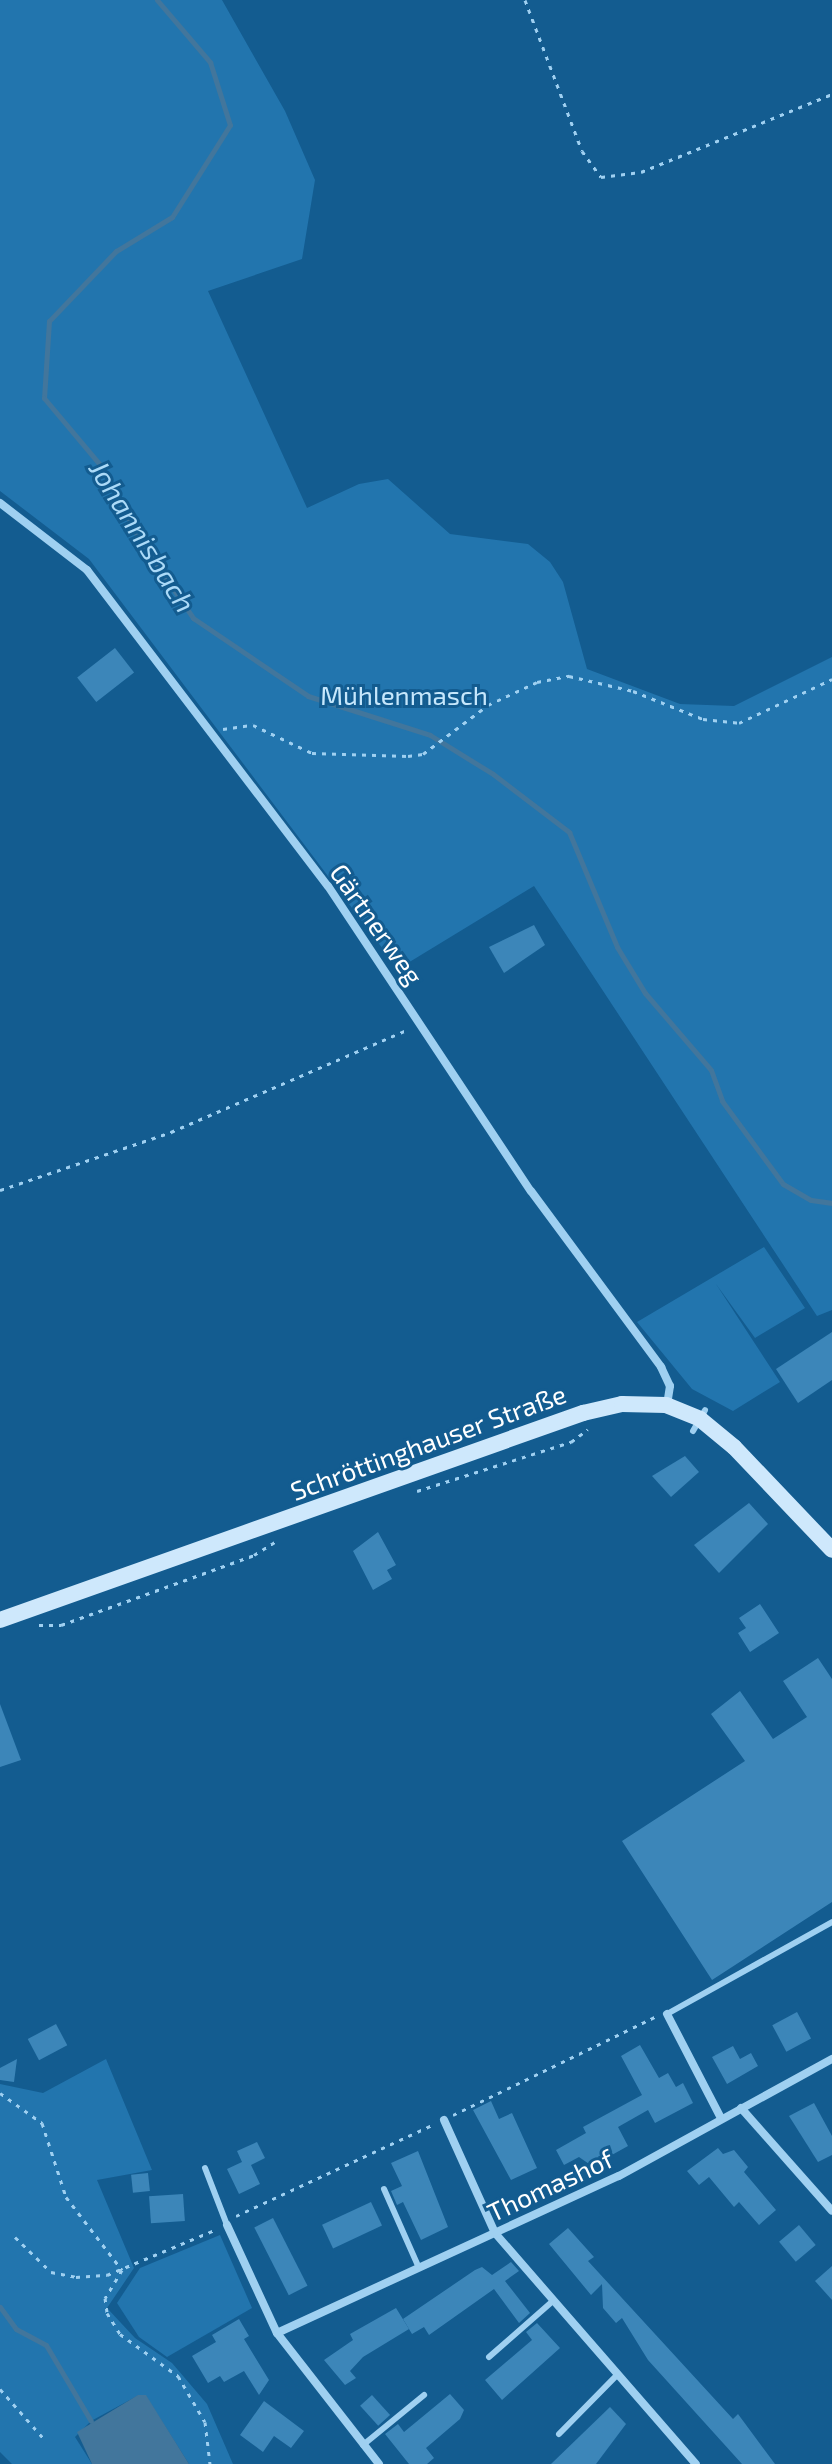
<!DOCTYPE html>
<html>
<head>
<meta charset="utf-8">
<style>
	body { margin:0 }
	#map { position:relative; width:832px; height:2464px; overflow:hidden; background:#135c90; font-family:"Exo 2",sans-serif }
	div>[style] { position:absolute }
	.green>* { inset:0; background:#2275ae }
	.water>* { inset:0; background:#42769c }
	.stream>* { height:5px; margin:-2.5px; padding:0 2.5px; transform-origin:2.5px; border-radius:2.5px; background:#42769c }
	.building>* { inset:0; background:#3c86b9; transform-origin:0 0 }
	.path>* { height:3px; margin-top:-1.5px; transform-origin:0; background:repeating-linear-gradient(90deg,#9fd0f1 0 4px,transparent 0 10px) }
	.service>* { height:6px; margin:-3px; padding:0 3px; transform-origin:3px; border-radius:3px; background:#9fd0f1 }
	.minor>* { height:8px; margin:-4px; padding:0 4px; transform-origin:4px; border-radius:4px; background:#9fd0f1 }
	.secondary>* { height:16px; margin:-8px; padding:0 8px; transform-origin:8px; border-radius:8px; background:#cee8fc }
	span { translate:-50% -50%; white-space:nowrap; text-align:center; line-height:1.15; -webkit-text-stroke:6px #135c90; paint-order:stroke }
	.park-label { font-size:26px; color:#c6e7fc }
	.street-label { font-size:26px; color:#fff }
	.water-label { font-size:28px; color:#abdaf8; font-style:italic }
</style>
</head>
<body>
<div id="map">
	<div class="green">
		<i style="clip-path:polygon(0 0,222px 0,285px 111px,315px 180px,302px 259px,208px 291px,307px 508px,359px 484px,388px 479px,450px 534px,528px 544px,550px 562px,563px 582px,587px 669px,680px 704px,734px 706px,832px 657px,832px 1310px,817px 1316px,534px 886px,398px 969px,89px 559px,0 491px)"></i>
		<i style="clip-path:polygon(764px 1247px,805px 1308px,755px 1338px,716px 1284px,780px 1382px,733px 1411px,692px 1389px,637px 1322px)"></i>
		<i style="clip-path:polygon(106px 2059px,152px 2170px,97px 2180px,134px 2268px,107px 2308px,135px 2338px,172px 2363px,207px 2404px,233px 2464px,189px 2464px,146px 2396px,139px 2395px,91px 2421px,75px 2437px,92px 2464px,12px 2464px,0 2452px,0 2084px,43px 2093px)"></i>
		<i style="clip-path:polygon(220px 2235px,252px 2308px,167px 2357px,139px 2337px,117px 2303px,140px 2268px)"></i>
	</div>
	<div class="water">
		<i style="clip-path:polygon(138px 2395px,146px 2395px,189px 2464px,92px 2464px,77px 2432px)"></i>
	</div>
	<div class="stream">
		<i style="left:157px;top:0;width:82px;rotate:49.5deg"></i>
		<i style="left:210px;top:62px;width:66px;rotate:72.4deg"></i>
		<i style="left:230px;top:125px;width:109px;rotate:122.2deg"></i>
		<i style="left:172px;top:217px;width:66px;rotate:148.7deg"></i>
		<i style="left:116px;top:251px;width:97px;rotate:133.7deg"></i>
		<i style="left:49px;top:321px;width:77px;rotate:93.7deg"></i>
		<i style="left:44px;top:398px;width:90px;rotate:50deg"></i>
		<i style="left:102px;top:467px;width:81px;rotate:62.8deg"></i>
		<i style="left:139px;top:539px;width:96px;rotate:55.6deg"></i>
		<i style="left:193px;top:618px;width:139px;rotate:34.1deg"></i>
		<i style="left:308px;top:696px;width:128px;rotate:17.7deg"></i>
		<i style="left:430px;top:735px;width:74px;rotate:31.8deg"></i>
		<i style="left:493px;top:774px;width:96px;rotate:37.3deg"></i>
		<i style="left:569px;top:832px;width:125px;rotate:67.3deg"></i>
		<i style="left:617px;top:947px;width:54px;rotate:58.7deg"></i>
		<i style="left:645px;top:993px;width:101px;rotate:49.4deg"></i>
		<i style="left:711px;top:1070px;width:33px;rotate:70deg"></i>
		<i style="left:722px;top:1101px;width:103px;rotate:53.7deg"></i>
		<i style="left:783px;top:1184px;width:32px;rotate:30deg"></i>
		<i style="left:811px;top:1200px;width:21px;rotate:8deg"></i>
		<i style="left:0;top:2307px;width:27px;rotate:54deg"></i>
		<i style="left:16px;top:2329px;width:34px;rotate:28deg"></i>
		<i style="left:46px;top:2345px;width:88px;rotate:59.4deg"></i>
	</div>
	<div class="building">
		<i style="left:115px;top:648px;width:31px;height:48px;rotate:52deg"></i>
		<i style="clip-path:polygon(534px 925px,545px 945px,504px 973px,489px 947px)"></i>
		<i style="clip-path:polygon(832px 1332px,832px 1380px,798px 1403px,776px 1369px)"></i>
		<i style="clip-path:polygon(685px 1456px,699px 1472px,671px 1497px,652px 1476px)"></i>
		<i style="clip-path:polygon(749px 1503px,768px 1524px,719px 1573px,694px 1545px)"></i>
		<i style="clip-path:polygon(378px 1532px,396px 1565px,387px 1570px,392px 1579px,373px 1590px,353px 1551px)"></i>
		<i style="clip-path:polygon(760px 1604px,779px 1633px,750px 1652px,738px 1633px,746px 1628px,739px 1618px)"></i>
		<i style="clip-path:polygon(818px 1658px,832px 1679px,832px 1902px,712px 1980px,622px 1841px,745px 1761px,711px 1714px,740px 1691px,773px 1739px,807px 1717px,783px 1681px)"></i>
		<i style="clip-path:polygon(0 1704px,21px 1760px,0 1767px)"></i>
		<i style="left:797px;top:2012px;width:30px;height:28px;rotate:62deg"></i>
		<i style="left:56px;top:2024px;width:24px;height:32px;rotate:62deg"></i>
		<i style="clip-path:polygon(640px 2045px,659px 2078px,668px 2073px,676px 2087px,683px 2083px,693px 2103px,655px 2123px,648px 2110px,618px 2127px,628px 2146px,592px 2166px,579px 2157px,564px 2165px,556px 2150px,586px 2133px,583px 2127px,642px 2095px,621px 2056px)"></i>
		<i style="clip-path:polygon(733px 2046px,740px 2059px,751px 2053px,758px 2066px,727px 2084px,712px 2057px)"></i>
		<i style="clip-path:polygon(17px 2059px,14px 2082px,0 2080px,0 2068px)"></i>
		<i style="clip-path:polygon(491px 2101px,499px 2119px,512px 2113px,537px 2168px,511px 2180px,473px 2110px)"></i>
		<i style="clip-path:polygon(814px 2103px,832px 2136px,832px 2155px,818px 2162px,789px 2116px)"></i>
		<i style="clip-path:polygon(257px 2142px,265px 2158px,251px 2165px,260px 2184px,239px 2194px,227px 2169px,242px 2162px,237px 2151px)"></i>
		<i style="clip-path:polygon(718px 2148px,723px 2154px,734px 2150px,748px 2167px,744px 2172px,776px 2210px,759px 2225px,739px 2202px,734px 2207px,709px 2177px,699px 2185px,687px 2171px)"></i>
		<i style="clip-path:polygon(418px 2151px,448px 2227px,421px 2240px,403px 2202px,397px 2205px,391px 2191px,402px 2186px,391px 2163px)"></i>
		<i style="left:148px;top:2173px;width:18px;height:17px;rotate:84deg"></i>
		<i style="left:183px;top:2194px;width:27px;height:34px;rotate:86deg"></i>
		<i style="left:371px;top:2202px;width:26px;height:54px;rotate:65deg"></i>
		<i style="left:273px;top:2218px;width:76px;height:21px;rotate:63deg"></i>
		<i style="left:799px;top:2225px;width:26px;height:26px;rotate:50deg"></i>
		<i style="clip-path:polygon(568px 2228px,594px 2257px,588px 2261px,733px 2419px,738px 2414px,775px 2464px,742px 2464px,648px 2360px,622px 2318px,616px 2323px,603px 2308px,602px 2284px,591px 2295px,549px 2244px)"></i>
		<i style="clip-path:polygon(511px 2262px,519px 2271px,505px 2281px,530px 2313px,519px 2323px,494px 2289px,429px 2335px,424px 2327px,412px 2334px,403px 2319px,475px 2270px,482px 2267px,492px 2275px)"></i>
		<i style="clip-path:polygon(832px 2266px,832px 2300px,815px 2281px)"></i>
		<i style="clip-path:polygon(396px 2308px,409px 2329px,363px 2357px,350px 2371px,356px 2378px,345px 2385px,324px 2360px,353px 2340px,350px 2334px)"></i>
		<i style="clip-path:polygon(239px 2319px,249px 2336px,244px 2339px,269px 2380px,259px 2395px,244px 2371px,224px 2382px,220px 2376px,208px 2383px,192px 2356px,216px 2342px,212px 2335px)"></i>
		<i style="clip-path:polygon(537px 2323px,560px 2348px,502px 2400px,485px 2380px,532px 2340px,526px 2332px)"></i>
		<i style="clip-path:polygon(450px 2394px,464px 2410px,460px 2419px,426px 2448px,434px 2458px,427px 2464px,409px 2464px,385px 2434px,398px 2424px,404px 2432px)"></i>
		<i style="left:372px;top:2395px;width:27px;height:16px;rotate:48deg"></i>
		<i style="clip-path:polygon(264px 2401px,304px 2431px,291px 2448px,274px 2436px,263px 2452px,240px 2435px)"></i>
		<i style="clip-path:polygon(610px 2407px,626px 2424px,596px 2464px,551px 2464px)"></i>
	</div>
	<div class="path">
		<i style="left:525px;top:0;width:161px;rotate:69.3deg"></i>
		<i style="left:582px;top:151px;width:32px;rotate:54deg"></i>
		<i style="left:601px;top:177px;width:40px;rotate:-7.1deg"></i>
		<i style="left:641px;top:172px;width:206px;rotate:-22.2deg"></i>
		<i style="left:223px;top:729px;width:30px;rotate:-8deg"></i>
		<i style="left:253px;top:725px;width:65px;rotate:25.4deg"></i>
		<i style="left:312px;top:753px;width:96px;rotate:1.8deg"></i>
		<i style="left:408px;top:756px;width:15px;rotate:-8deg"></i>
		<i style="left:423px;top:754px;width:81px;rotate:-37deg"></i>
		<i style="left:488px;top:705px;width:54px;rotate:-25.1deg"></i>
		<i style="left:537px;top:682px;width:33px;rotate:-11deg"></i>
		<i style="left:569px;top:676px;width:66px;rotate:13.2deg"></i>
		<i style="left:633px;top:691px;width:75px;rotate:21.8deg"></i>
		<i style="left:703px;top:719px;width:36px;rotate:6deg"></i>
		<i style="left:739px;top:723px;width:103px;rotate:-25.3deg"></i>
		<i style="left:0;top:1190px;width:181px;rotate:-18.7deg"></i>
		<i style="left:171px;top:1132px;width:259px;rotate:-23.4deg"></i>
		<i style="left:417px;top:1491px;width:162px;rotate:-17.7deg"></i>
		<i style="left:571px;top:1442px;width:21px;rotate:-37deg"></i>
		<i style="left:39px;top:1625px;width:22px"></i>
		<i style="left:61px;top:1625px;width:205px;rotate:-19.9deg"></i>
		<i style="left:254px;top:1555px;width:28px;rotate:-32deg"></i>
		<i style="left:0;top:2093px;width:52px;rotate:35.5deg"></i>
		<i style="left:42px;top:2123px;width:78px;rotate:72deg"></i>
		<i style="left:66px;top:2197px;width:92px;rotate:52.5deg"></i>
		<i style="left:122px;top:2270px;width:33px;rotate:121deg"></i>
		<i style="left:105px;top:2298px;width:15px;rotate:82deg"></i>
		<i style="left:107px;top:2313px;width:25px;rotate:58deg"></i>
		<i style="left:120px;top:2334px;width:72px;rotate:35.9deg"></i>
		<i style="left:178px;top:2376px;width:53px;rotate:59.6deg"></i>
		<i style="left:205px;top:2422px;width:42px;rotate:83.2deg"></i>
		<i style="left:453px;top:2115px;width:225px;rotate:-25.9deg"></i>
		<i style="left:236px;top:2216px;width:216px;rotate:-24.9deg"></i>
		<i style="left:15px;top:2237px;width:50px;rotate:44.2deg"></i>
		<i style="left:51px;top:2272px;width:25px;rotate:11deg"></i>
		<i style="left:76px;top:2277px;width:31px;rotate:-4deg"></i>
		<i style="left:107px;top:2275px;width:119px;rotate:-22.7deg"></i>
		<i style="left:0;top:2389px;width:68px;rotate:48.6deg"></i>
	</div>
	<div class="service">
		<i style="left:693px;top:1431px;width:24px;rotate:-60deg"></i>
		<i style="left:667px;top:2014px;width:189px;rotate:-29.1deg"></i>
		<i style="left:205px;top:2168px;width:61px;rotate:68.9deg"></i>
		<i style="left:384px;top:2189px;width:86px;rotate:66.1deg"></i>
		<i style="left:489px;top:2357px;width:86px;rotate:-41.2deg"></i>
		<i style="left:559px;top:2434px;width:84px;rotate:-45.5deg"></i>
		<i style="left:363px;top:2445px;width:79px;rotate:-39.3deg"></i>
	</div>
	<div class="minor">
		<i style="left:0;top:503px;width:110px;rotate:37.6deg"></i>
		<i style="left:87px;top:570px;width:397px;rotate:52.7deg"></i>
		<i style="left:328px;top:886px;width:366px;rotate:56.4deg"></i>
		<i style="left:531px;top:1191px;width:219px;rotate:53.5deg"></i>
		<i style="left:661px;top:1367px;width:21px;rotate:65deg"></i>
		<i style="left:670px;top:1386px;width:18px;rotate:99deg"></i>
		<i style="left:667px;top:2014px;width:117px;rotate:62.6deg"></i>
		<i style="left:741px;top:2108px;width:137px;rotate:48.5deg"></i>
		<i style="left:444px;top:2120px;width:124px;rotate:65.7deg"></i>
		<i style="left:495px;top:2233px;width:306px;rotate:49deg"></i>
		<i style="left:227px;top:2225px;width:119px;rotate:65.2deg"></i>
		<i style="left:277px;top:2333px;width:166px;rotate:52.1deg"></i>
		<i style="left:277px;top:2333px;width:376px;rotate:-24.7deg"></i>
		<i style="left:619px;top:2176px;width:243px;rotate:-28.8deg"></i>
	</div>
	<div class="secondary">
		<i style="left:0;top:1620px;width:619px;rotate:-19.55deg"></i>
		<i style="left:583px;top:1413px;width:40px;rotate:-13deg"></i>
		<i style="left:622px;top:1404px;width:44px;rotate:1.3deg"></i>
		<i style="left:666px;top:1405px;width:37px;rotate:22deg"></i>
		<i style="left:700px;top:1419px;width:44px;rotate:39.5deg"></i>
		<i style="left:734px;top:1447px;width:142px;rotate:46.4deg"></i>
	</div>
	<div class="park-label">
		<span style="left:404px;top:695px">Mühlenmasch</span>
	</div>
	<div class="street-label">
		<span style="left:377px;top:924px;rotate:55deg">Gärtnerweg</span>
		<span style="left:428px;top:1442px;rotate:-20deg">Schröttinghauser Straße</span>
		<span style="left:550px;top:2185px;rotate:-25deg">Thomashof</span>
	</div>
	<div class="water-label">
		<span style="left:143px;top:536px;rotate:58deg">Johannisbach</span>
	</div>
</div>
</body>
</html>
